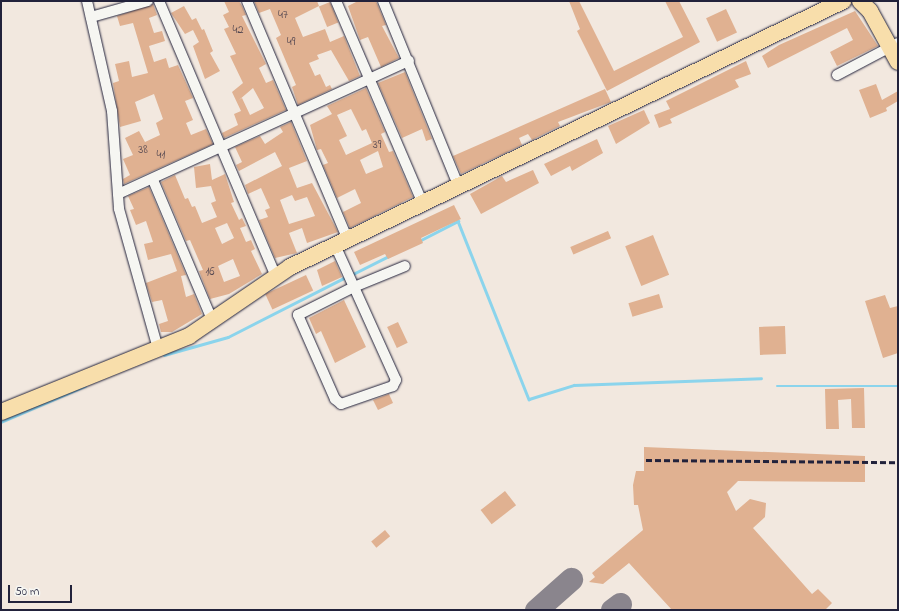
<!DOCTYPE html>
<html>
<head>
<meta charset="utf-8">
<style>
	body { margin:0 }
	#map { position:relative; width:899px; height:611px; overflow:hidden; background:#f2e8df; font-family:"Indie Flower",sans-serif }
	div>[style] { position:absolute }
	.stream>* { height:2.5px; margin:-1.25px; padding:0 1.25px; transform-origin:1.25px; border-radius:1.25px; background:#8bd4ec }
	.taxiway>* { height:23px; margin:-11.5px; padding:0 11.5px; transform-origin:11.5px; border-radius:11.5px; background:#8a858d }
	.building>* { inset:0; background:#e0b191; transform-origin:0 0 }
	.roads { filter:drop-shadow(0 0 1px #22223b) drop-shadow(0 0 1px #22223b) }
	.minor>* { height:10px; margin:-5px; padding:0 5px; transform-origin:5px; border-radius:5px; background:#f6f6f2 }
	.trunk>* { height:16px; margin:-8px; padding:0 8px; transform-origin:8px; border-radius:8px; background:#f8deab }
	.rail>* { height:2.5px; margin-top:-1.25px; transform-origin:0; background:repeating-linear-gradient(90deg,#22223b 0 6px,transparent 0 9px) }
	span { translate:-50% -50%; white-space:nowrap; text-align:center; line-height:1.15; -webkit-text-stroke:4px #f6f6f2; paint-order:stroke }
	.number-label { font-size:12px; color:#524650 }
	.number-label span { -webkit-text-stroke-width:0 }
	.frame { position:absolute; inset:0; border:2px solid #22223b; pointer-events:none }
	.scale { position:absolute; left:8px; top:585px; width:64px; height:18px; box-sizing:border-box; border:2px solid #22223b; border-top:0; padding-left:5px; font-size:12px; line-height:14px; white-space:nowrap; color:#22223b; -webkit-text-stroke:3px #f6f6f2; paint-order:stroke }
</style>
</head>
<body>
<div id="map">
	<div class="stream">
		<i style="left:419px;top:241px;width:44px;rotate:-27.1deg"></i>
		<i style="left:458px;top:221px;width:192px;rotate:68.3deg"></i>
		<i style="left:529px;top:399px;width:47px;rotate:-17.3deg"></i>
		<i style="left:574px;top:385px;width:187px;rotate:-2.1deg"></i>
		<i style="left:351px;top:275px;width:42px;rotate:-26.6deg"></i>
		<i style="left:164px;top:355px;width:66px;rotate:-15.7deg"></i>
		<i style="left:228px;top:337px;width:132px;rotate:-27deg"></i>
		<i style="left:777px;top:386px;width:121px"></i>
		<i style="left:1px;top:422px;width:91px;rotate:-23.2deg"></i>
	</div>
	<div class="taxiway">
		<i style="left:536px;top:610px;width:47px;rotate:-41.5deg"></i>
		<i style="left:612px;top:610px;width:10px;rotate:-37deg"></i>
	</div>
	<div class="building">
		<i style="clip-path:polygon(evenodd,224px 1px,239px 1px,242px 6px,246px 15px,242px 16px,266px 64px,259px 68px,266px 83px,273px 80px,286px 110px,224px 138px,222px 133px,238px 125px,234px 114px,241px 111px,232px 92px,243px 83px,230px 56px,236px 54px,224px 29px,229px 27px,223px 15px,229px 12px,224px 1px,253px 88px,264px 108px,250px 115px,242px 98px,239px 100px,253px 88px)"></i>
		<i style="clip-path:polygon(254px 1px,317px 1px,319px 6px,295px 18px,303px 37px,325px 29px,330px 42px,344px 36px,360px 76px,349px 81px,331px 50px,317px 55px,319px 59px,309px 63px,315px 76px,320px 74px,326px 87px,330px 85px,332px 89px,298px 105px,292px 87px,296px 85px,276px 38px,281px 35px,270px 9px,259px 13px)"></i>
		<i style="clip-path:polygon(358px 1px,376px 1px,386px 25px,382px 26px,399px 58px,381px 67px,368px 37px,360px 40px,348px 6px)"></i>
		<i style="clip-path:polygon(569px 1px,579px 1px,614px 71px,683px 37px,665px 1px,679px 1px,700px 42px,607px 91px,577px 31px,580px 29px)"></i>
		<i style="left:330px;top:2px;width:22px;height:12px;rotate:68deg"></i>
		<i style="clip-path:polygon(153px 4px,157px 15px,149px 18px,154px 33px,162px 31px,165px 41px,149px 46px,154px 62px,166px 58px,169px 68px,178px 65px,193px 98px,185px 101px,193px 120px,186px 123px,191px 135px,206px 129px,213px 144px,124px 184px,123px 179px,130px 175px,123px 159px,133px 155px,125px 138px,139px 131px,145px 142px,160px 135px,156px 123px,163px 119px,154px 94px,135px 102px,141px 121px,120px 127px,113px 83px,119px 81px,115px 64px,129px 61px,132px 77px,148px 73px,133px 23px,120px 26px,117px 16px)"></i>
		<i style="clip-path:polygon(184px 6px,192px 20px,196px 18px,202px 30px,204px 29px,213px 51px,210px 53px,220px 71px,205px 79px,193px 46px,199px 42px,193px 30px,185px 34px,171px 13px)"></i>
		<i style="left:726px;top:9px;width:26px;height:22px;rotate:65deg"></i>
		<i style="clip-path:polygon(855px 11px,878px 46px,837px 66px,830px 52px,853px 40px,847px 28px,768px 68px,762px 56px,779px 45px)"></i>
		<i style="clip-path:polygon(746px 61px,751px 74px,735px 80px,739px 87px,670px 119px,672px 123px,659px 128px,654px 115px,670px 109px,666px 101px)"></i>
		<i style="clip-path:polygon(405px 72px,432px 139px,426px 141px,422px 129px,402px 138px,378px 83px)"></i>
		<i style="clip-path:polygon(876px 84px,882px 100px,898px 91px,898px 101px,886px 108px,887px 111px,870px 118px,859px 90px)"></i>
		<i style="clip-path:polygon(evenodd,366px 88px,385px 132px,381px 134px,389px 152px,393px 151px,413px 197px,350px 228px,343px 212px,361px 203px,355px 189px,337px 198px,323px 165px,328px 163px,321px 149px,317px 150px,310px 125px,332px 114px,327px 106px,366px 88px,351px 109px,362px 131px,366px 129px,372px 143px,346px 155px,339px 140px,347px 136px,337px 115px,351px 109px,366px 88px,378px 151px,383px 167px,366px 174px,360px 160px,378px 151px)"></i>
		<i style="clip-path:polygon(605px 89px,611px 102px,558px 122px,560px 126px,532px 140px,528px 134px,519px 138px,522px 145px,461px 174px,453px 156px)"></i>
		<i style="clip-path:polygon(644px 110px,650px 123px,616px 144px,608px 126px)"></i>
		<i style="clip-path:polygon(evenodd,291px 122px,307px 161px,289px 168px,297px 188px,312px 183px,338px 232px,307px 243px,302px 228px,289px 233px,297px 253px,275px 258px,259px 220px,268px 217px,265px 210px,270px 208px,261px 188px,248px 194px,245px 185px,282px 166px,275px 152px,239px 171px,236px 165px,242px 162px,235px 147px,260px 136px,265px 144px,283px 132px,280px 127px,291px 122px,292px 195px,295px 201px,307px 197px,315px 216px,289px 224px,280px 200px,292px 195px)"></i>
		<i style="clip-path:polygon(597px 139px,603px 153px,572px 171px,570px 166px,551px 176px,544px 164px)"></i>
		<i style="clip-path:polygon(evenodd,210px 164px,212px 180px,225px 174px,234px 202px,231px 203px,239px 220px,242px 218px,246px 226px,240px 228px,246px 242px,251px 240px,255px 249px,251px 251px,262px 274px,229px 294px,210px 299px,199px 271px,203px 270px,190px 240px,186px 241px,161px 182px,175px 175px,185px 199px,188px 198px,192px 207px,195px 206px,202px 223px,217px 217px,211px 203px,216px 201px,211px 186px,196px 188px,194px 167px,210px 164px,227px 223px,234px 238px,222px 244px,215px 228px,227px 223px,210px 164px,233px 259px,240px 276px,224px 282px,218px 266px,233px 259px)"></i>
		<i style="clip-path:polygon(533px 170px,539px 183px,481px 214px,470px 194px,502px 176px,506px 182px)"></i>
		<i style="clip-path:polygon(149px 187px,186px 275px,181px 276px,186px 297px,194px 294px,202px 314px,172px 332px,161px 332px,159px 324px,168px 321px,162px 300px,152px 302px,146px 283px,177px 271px,171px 254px,148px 260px,144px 244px,153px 242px,146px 221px,136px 225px,130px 210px,134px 209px,128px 196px)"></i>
		<i style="clip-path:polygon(454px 205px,461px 219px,421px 238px,423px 243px,388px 259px,385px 254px,360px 265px,354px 252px)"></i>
		<i style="left:608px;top:231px;width:8px;height:41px;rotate:67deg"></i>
		<i style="left:653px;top:235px;width:43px;height:30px;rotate:68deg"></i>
		<i style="clip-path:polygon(335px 261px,342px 277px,322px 286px,317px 270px)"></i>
		<i style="left:306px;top:275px;width:17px;height:45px;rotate:65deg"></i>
		<i style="left:659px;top:294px;width:14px;height:32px;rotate:73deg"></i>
		<i style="clip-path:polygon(885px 295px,890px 308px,898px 306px,898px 353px,883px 358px,865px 301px)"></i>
		<i style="clip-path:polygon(344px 300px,366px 347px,335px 363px,321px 331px,316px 334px,309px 318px)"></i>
		<i style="left:398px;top:322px;width:23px;height:12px;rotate:65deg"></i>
		<i style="left:785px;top:326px;width:28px;height:26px;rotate:88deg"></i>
		<i style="clip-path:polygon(864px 388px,865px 428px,852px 428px,851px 399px,838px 400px,839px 429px,826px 429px,825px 389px)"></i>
		<i style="clip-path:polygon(389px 394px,393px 403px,378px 410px,373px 400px)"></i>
		<i style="clip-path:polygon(644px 447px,865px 456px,865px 482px,738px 481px,727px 492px,736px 511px,750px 499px,766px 503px,765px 517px,753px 528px,812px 594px,818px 589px,832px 603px,825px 610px,672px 610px,629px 563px,603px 584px,589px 582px,595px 577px,592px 573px,643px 530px,638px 505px,634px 505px,633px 485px,636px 471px,644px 471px)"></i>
		<i style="left:505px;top:491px;width:18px;height:31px;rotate:52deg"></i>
		<i style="left:385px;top:530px;width:8px;height:18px;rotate:50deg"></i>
	</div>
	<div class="roads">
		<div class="minor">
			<i style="left:87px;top:1px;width:113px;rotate:77.2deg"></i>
			<i style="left:112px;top:111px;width:98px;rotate:85.9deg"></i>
			<i style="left:119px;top:209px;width:145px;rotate:74.4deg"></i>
			<i style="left:159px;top:1px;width:299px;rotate:67deg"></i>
			<i style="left:247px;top:1px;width:259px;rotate:67.1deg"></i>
			<i style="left:336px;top:1px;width:221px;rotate:66.8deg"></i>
			<i style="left:383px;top:1px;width:201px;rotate:67.8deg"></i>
			<i style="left:91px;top:17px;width:59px;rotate:-15.7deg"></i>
			<i style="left:837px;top:75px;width:69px;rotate:-27.7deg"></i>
			<i style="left:153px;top:180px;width:154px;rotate:67.1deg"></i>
			<i style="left:118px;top:194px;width:320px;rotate:-24.6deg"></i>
			<i style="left:335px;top:245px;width:46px;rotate:65.7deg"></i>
			<i style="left:354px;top:287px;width:102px;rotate:65.7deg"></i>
			<i style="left:396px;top:380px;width:7px;rotate:117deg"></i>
			<i style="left:393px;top:386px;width:55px;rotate:160.9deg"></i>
			<i style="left:341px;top:404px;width:8px;rotate:-140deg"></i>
			<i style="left:335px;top:399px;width:92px;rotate:-113.8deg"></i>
			<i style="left:298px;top:315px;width:63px;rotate:-26.6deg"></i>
			<i style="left:354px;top:287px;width:55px;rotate:-22.4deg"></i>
		</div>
		<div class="trunk">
			<i style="left:860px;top:1px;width:14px;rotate:45deg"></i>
			<i style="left:870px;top:11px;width:58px;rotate:61.2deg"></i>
			<i style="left:1px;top:412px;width:203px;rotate:-22deg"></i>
			<i style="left:189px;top:336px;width:122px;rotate:-34.3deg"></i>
			<i style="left:290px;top:267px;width:614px;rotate:-25.69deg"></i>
		</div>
	</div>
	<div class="rail">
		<i style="left:646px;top:460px;width:252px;rotate:0.5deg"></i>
	</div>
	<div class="number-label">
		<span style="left:283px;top:16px">47</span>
		<span style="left:238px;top:31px">42</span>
		<span style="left:291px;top:43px">49</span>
		<span style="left:377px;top:146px">39</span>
		<span style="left:143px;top:151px">38</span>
		<span style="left:161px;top:156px">41</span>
		<span style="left:210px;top:273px">16</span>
	</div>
	<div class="frame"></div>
	<div class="scale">50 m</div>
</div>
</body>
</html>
